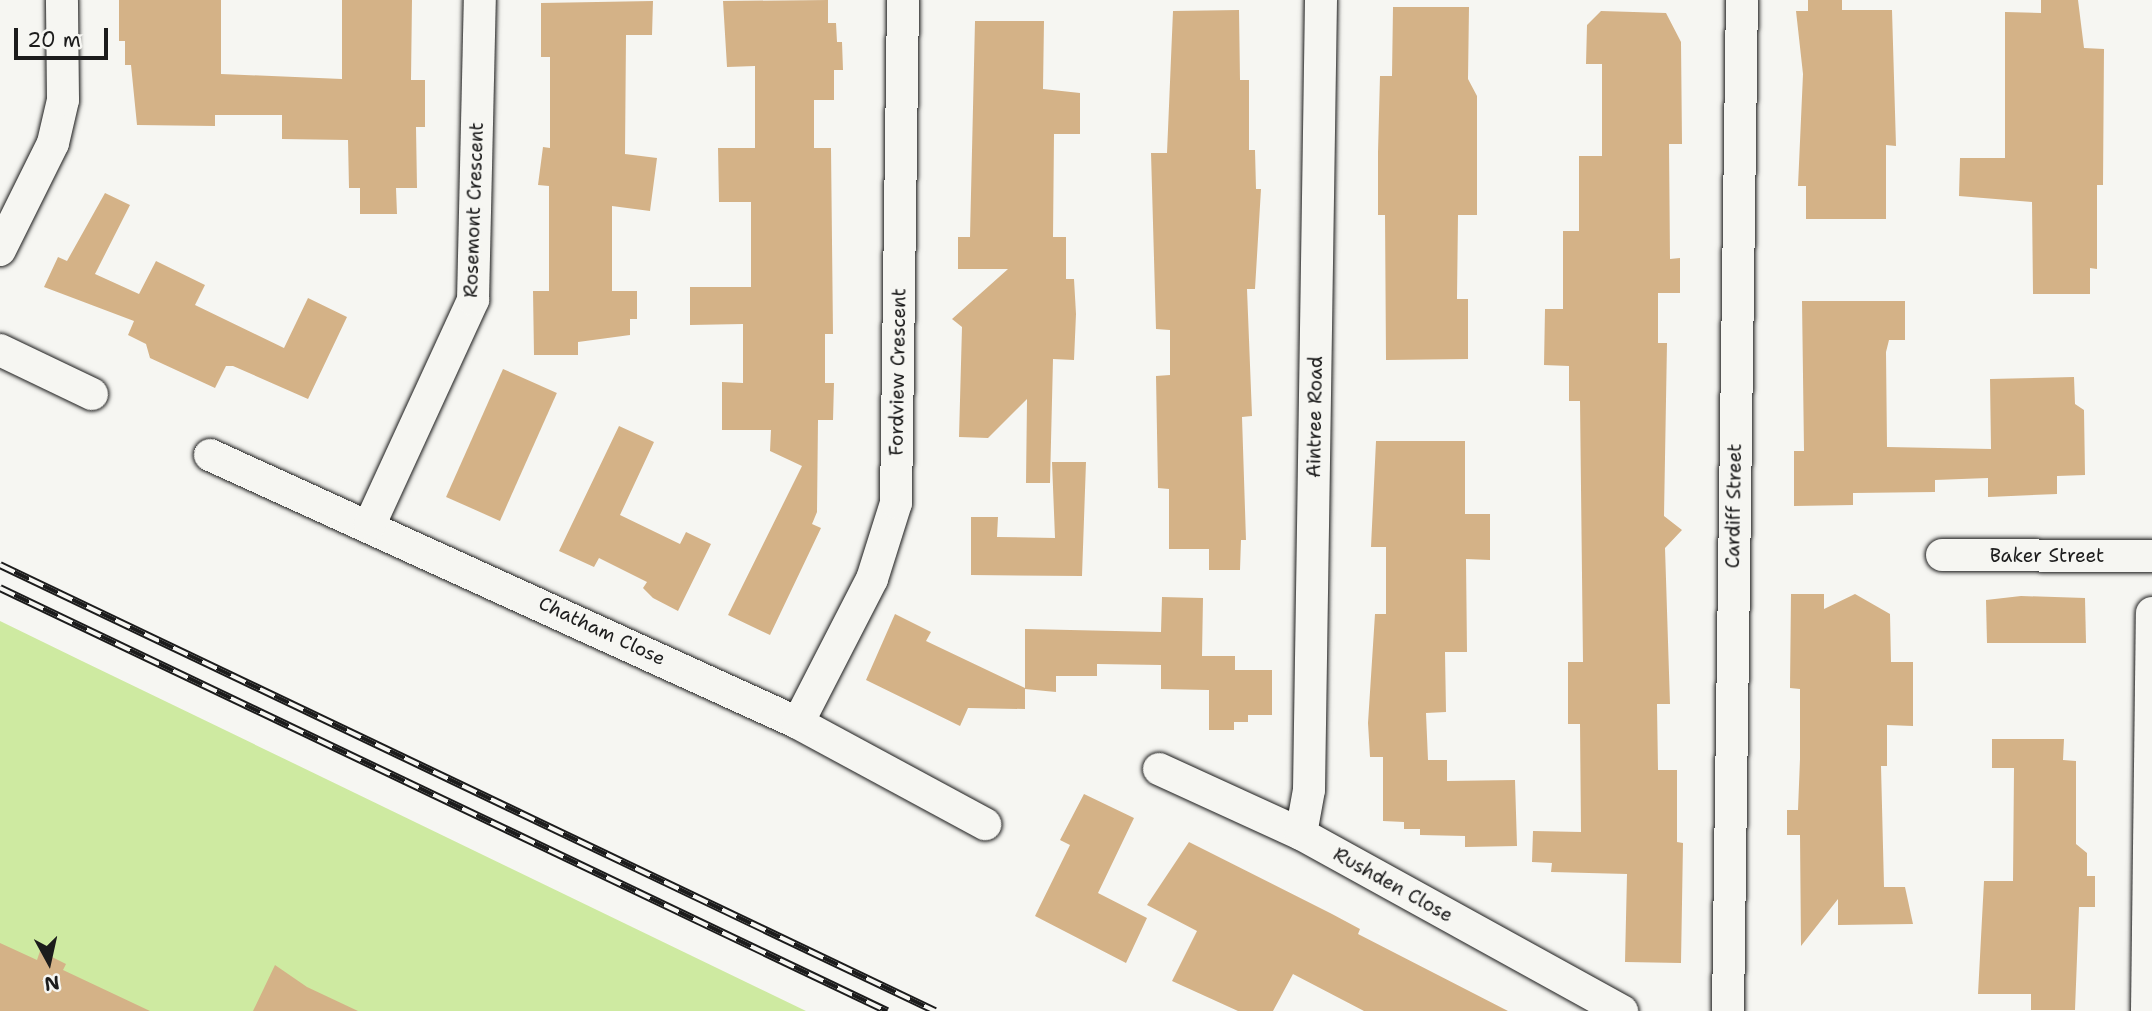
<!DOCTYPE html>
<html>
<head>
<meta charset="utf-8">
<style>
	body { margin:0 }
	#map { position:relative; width:2152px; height:1011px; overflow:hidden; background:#f6f6f2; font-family:"Shantell Sans",sans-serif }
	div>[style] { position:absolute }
	.green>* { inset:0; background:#ceeaa1 }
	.building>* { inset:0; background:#d4b287; transform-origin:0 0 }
	.roads { filter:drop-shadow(0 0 2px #1c1c1c) drop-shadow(0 0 2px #1c1c1c) }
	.street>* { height:32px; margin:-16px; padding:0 16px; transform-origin:16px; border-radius:16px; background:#f6f6f2 }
	.rail>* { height:8px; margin-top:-4px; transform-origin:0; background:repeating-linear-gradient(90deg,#f6f6f2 0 16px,#1c1c1c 0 32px); box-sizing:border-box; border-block:2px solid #1c1c1c }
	span { translate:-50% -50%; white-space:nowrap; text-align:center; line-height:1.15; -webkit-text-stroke:5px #f6f6f2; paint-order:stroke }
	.street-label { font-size:19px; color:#1c1c1c }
	.north { position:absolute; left:14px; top:927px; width:70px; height:70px; -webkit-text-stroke:5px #f6f6f2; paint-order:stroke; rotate:172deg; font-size:19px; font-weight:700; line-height:28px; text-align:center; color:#1c1c1c }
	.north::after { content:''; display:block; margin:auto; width:24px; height:32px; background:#1c1c1c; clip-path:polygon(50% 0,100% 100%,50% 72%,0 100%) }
	.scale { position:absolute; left:14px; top:28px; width:94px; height:32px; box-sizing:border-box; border:4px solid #1c1c1c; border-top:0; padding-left:9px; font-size:21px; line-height:24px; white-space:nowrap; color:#1c1c1c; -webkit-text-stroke:5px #f6f6f2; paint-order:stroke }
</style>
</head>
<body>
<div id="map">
	<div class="green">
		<i style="clip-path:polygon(0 621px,82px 661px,806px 1011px,0 1011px)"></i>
	</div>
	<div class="building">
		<i style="clip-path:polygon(119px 0,221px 0,221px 74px,342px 79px,342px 0,412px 0,411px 80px,425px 80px,425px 127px,416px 127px,417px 188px,396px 188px,397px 214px,360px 214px,360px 188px,349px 188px,348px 140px,282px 139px,282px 115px,215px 115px,215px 126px,137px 125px,131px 65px,125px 65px,125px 41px,119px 41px)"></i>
		<i style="clip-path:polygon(828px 0,828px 23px,836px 23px,837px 42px,842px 42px,843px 70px,834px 70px,834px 100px,814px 100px,814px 148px,831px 148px,833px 334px,825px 334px,825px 383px,834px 383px,833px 420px,818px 420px,817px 512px,812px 524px,821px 528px,770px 635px,728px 615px,802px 466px,770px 451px,771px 430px,722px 430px,722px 382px,743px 383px,743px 324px,690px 325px,690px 287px,751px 287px,751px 202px,719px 202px,718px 148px,755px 148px,755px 66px,727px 67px,723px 1px)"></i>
		<i style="clip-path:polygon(1808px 0,1842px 0,1842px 10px,1892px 10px,1896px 146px,1886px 145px,1886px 219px,1806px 219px,1806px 186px,1798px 186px,1803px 74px,1796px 11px,1808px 11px)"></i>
		<i style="clip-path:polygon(2041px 0,2078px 0,2084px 48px,2104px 49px,2103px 185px,2097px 185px,2097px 269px,2090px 268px,2090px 294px,2033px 294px,2032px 202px,1959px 196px,1960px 158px,2005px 158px,2005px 12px,2041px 13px)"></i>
		<i style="clip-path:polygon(653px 1px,652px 35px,626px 35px,625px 154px,657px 158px,650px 211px,612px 206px,612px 291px,637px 291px,637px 319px,630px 319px,630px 335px,578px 342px,578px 355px,534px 355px,533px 291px,549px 291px,549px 186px,538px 185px,543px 147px,550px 148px,550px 57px,541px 57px,541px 3px)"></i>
		<i style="clip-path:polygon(1393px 7px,1469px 7px,1468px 79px,1477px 96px,1477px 215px,1458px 215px,1457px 299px,1468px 299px,1468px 359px,1386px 360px,1385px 215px,1378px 215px,1378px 152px,1380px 76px,1392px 76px)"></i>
		<i style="clip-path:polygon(1239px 10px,1240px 80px,1249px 80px,1249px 150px,1255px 150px,1256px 189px,1261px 189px,1255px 289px,1247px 289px,1252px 416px,1242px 417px,1246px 540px,1241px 540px,1240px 570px,1209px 570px,1209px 549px,1169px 549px,1169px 489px,1158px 488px,1156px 376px,1170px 375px,1170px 330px,1156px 329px,1151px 153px,1167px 153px,1173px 11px)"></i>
		<i style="clip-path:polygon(1601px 11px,1666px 13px,1681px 42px,1682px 144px,1669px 144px,1670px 259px,1680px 258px,1680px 293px,1658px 293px,1658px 343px,1667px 343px,1664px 516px,1682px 530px,1665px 548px,1670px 704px,1657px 704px,1658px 770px,1677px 770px,1677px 842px,1683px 843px,1681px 963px,1625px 962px,1627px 874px,1551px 872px,1552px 863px,1532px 862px,1533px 831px,1581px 832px,1580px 724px,1568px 724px,1568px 662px,1583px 662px,1580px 401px,1569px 401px,1569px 366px,1544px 365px,1545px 309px,1563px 309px,1563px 231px,1579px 231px,1579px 156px,1602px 156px,1602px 64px,1586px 64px,1587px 25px)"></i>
		<i style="clip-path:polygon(975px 21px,1044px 21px,1043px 89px,1080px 93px,1080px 134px,1054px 134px,1053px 237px,1066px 237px,1066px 279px,1074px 279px,1076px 314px,1074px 360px,1053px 359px,1050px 483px,1026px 483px,1027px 399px,988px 438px,959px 437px,962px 327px,952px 319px,1008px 269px,958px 269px,958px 237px,970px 237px)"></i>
		<i style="clip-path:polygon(105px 193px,130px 205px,95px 274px,139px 294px,156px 261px,205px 285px,195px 305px,284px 348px,308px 298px,347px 317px,308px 399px,233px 366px,226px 366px,215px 388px,150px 358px,146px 344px,128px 335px,134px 321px,44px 287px,58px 257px,67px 261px)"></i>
		<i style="clip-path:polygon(1802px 301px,1905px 301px,1905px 340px,1889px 340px,1886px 352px,1887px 447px,1991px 449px,1990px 379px,2074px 377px,2075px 404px,2084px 410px,2085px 475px,2057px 476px,2057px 494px,1988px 497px,1988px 478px,1935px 480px,1935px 492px,1853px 493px,1853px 505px,1794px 506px,1794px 451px,1804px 451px)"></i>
		<i style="left:503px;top:369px;width:59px;height:140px;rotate:24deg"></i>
		<i style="clip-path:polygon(619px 426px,654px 442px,620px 515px,680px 544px,686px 532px,711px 544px,678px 611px,653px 598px,643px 588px,647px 582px,599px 558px,594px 567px,559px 551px)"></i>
		<i style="clip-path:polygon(1376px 441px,1465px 441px,1465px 514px,1490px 514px,1490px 560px,1466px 559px,1467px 652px,1445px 652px,1446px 712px,1426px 713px,1428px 760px,1447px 760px,1447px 781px,1515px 780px,1517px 846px,1465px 847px,1465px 836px,1420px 835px,1420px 829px,1404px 829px,1404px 822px,1383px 821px,1383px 757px,1370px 757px,1368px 723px,1375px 614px,1386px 614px,1386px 547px,1371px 547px)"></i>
		<i style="clip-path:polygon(1052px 462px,1086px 462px,1082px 576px,971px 575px,971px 517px,998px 517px,997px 537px,1055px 538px)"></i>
		<i style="clip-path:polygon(1791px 594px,1824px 594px,1824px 609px,1855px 594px,1890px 614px,1891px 662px,1913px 662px,1913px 726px,1887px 725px,1887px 766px,1881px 766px,1884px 887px,1905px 887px,1913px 924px,1838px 925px,1838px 899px,1801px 946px,1800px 835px,1787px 835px,1787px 810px,1798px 810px,1800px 759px,1800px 689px,1790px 688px)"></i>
		<i style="clip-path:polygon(2021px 596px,2085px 598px,2086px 643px,1987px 643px,1986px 600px)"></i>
		<i style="clip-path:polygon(1162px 597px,1203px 598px,1202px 656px,1235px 656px,1235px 670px,1272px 670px,1272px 715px,1248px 715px,1248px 722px,1234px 722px,1234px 730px,1209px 730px,1209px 690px,1161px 689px,1161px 665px,1097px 664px,1097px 676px,1056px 676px,1056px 692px,1025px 689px,1025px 709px,968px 708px,960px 726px,866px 680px,895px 614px,931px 632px,926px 641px,1025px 688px,1025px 629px,1161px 632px)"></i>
		<i style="clip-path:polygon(1992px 739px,2064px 739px,2063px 760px,2076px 761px,2076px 844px,2087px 853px,2087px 876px,2095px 876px,2095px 907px,2079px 907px,2075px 1010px,2031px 1010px,2031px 994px,1978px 994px,1984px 881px,2013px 881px,2014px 768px,1992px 768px)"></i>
		<i style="clip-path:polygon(1084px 794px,1134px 818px,1098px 893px,1147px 918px,1126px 963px,1035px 916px,1070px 845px,1060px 840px)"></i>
		<i style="clip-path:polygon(1189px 842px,1332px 914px,1360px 929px,1358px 934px,1508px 1011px,1364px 1011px,1293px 974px,1273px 1011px,1238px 1011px,1172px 981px,1197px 931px,1147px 905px)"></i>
		<i style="clip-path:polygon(0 943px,37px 960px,40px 951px,66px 964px,63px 970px,150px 1011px,0 1011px)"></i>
		<i style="clip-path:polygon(275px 965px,307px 987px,358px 1011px,253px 1011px)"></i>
	</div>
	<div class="roads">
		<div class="street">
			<i style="left:0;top:250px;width:119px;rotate:-63.6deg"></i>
			<i style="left:53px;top:143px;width:44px;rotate:-76.9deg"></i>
			<i style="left:63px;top:100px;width:100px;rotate:-90.6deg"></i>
			<i style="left:0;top:350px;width:102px;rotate:25.6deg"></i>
			<i style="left:210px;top:455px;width:646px;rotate:24.5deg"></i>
			<i style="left:798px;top:723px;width:213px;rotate:28.4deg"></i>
			<i style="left:370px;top:524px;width:247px;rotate:-65.3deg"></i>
			<i style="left:473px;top:300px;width:300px;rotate:-88.7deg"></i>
			<i style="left:1942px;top:555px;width:210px;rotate:0.3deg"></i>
			<i style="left:798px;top:723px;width:162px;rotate:-62.8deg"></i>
			<i style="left:872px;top:579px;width:80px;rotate:-72.5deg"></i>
			<i style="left:896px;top:503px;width:503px;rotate:-89.2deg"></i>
			<i style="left:1159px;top:769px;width:156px;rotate:24.6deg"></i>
			<i style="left:1301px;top:834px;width:367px;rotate:28.9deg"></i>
			<i style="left:1301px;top:834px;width:45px;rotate:-79.7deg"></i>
			<i style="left:1309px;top:790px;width:790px;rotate:-89.13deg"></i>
			<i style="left:1728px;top:1011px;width:1011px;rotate:-89.21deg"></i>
			<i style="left:2147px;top:1011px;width:398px;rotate:-89.3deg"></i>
		</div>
	</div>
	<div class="rail">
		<i style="left:0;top:565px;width:1036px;rotate:25.5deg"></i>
		<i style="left:0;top:588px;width:983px;rotate:25.5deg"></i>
	</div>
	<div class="street-label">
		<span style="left:474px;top:210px;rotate:-88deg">Rosemont Crescent</span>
		<span style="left:898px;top:372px;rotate:-89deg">Fordview Crescent</span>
		<span style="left:1315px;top:417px;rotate:-89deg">Aintree Road</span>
		<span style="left:1734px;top:506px;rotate:-89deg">Cardiff Street</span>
		<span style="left:2047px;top:556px">Baker Street</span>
		<span style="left:602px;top:631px;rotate:25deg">Chatham Close</span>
		<span style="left:1393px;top:885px;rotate:29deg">Rushden Close</span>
	</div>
	<div class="north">N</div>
	<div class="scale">20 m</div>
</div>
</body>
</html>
